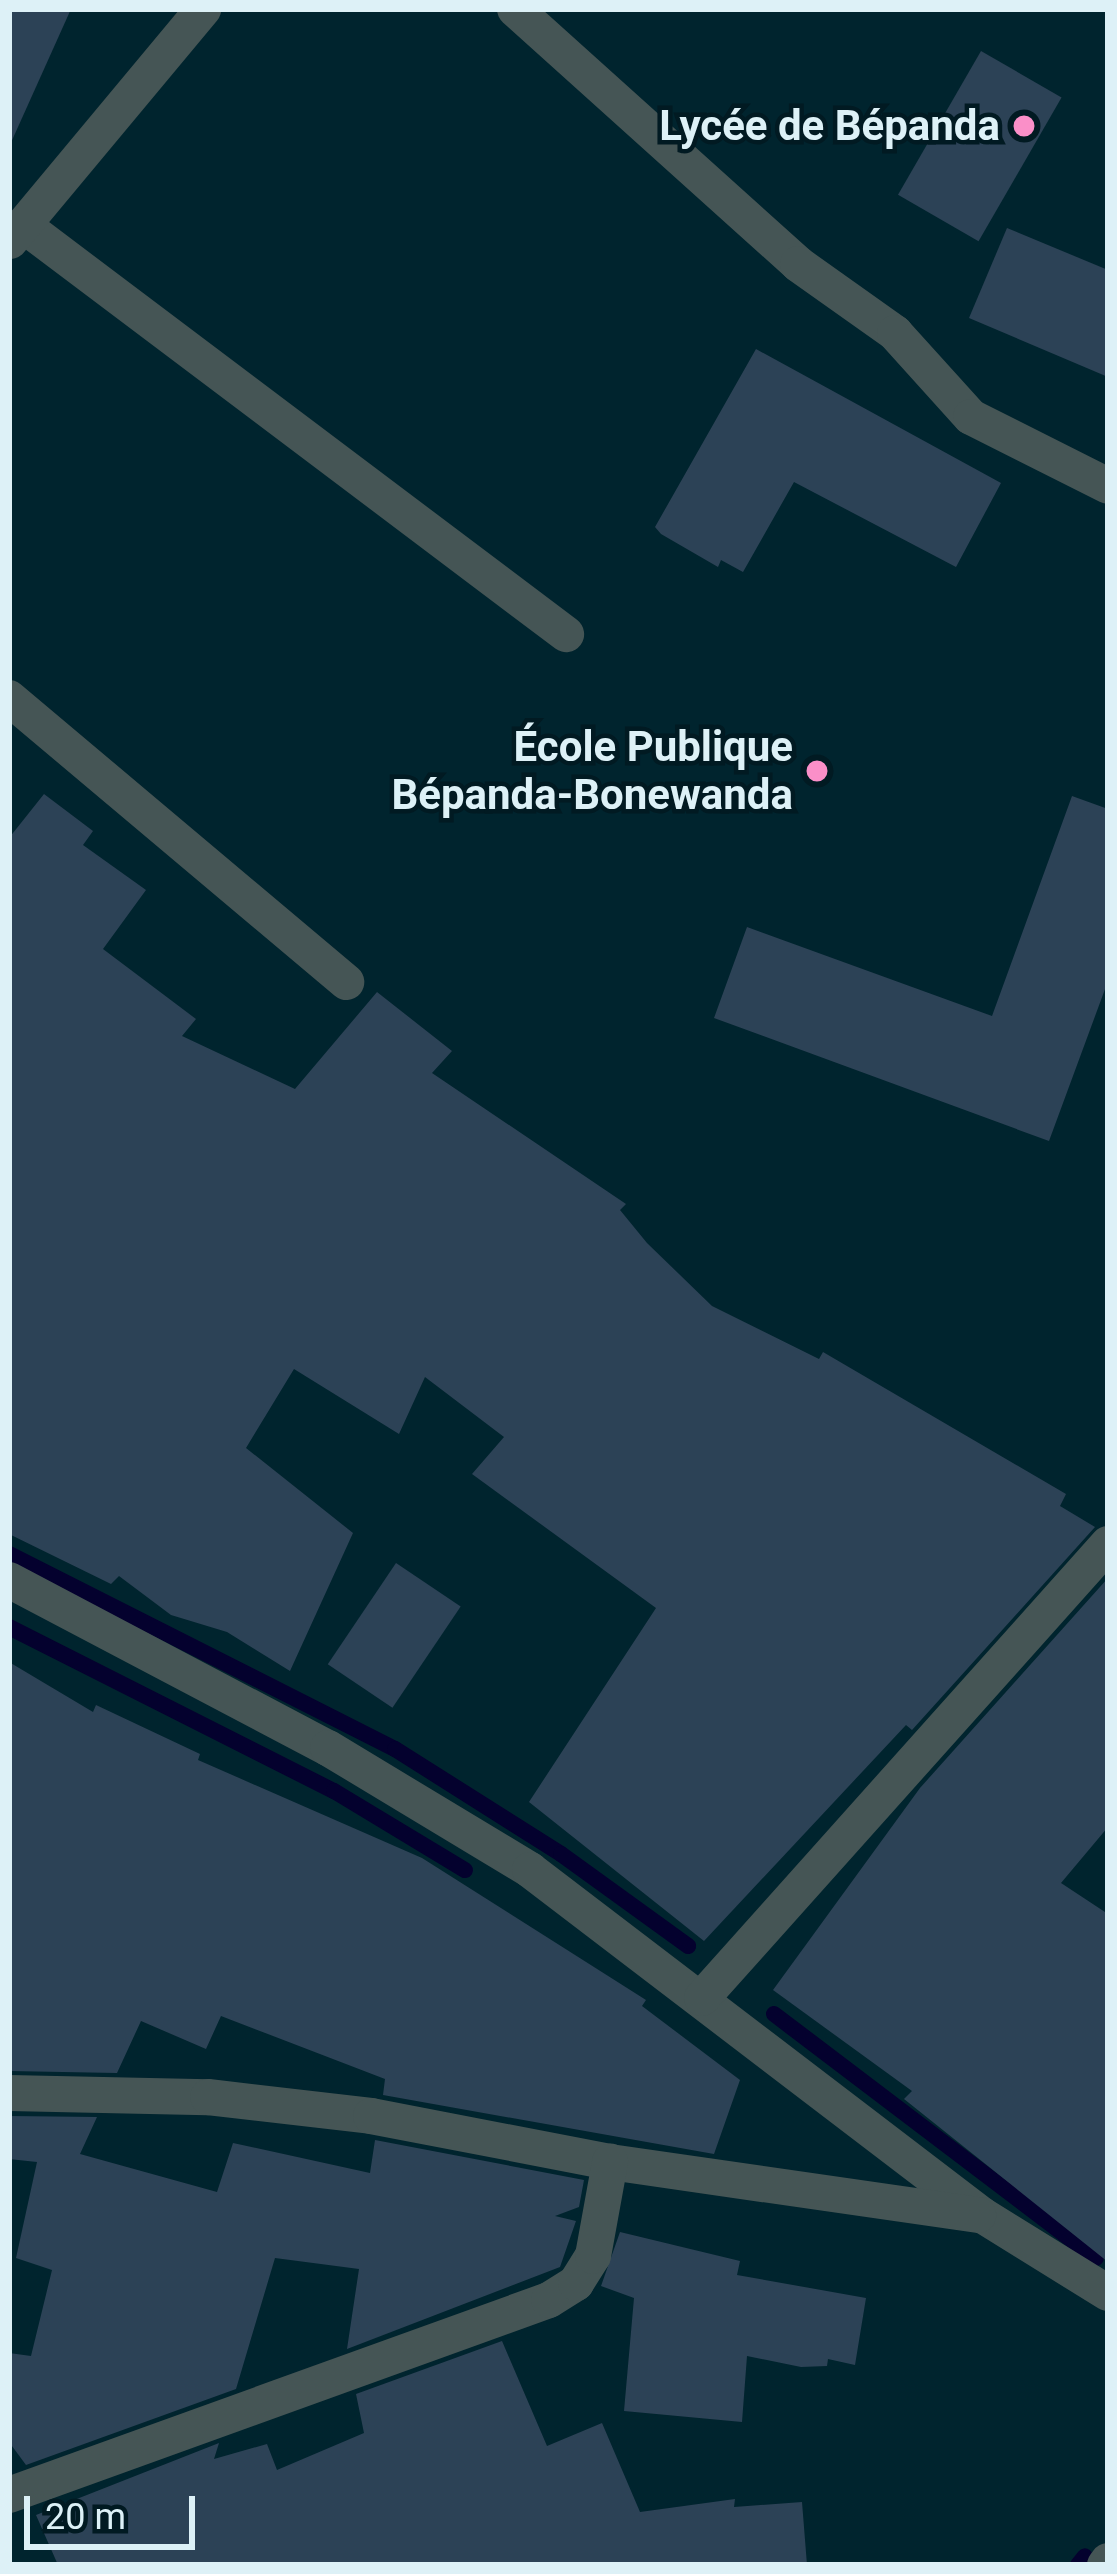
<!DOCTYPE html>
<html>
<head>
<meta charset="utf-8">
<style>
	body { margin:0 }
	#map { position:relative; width:1117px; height:2574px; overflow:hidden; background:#00242e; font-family:Roboto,sans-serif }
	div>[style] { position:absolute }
	.stream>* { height:16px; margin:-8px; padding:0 8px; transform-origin:8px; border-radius:8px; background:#04012e }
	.building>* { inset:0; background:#2c4256; transform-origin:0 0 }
	.minor>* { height:36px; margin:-18px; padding:0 18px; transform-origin:18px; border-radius:18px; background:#455555 }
	.dots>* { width:33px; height:33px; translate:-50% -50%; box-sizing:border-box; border:6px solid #011a22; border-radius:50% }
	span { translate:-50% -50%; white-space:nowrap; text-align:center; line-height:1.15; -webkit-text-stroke:9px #011a22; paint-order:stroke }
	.poi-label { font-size:42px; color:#ddf1f7; font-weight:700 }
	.right { translate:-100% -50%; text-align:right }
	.frame { position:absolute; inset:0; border:12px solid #ddf1f7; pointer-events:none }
	.scale { position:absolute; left:24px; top:2496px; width:171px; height:54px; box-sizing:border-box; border:6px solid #ddf1f7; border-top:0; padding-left:15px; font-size:36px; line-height:42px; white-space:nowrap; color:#ddf1f7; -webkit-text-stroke:9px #011a22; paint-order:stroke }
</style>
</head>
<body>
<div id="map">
	<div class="stream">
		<i style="left:9px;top:1554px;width:432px;rotate:26.8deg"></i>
		<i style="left:395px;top:1749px;width:196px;rotate:32.3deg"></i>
		<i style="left:561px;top:1854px;width:157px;rotate:35.9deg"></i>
		<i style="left:9px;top:1627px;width:364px;rotate:26.8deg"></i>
		<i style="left:334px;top:1791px;width:153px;rotate:31.1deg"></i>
		<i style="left:774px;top:2014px;width:404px;rotate:37.2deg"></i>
		<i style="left:1078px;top:2565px;width:11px;rotate:-52deg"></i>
	</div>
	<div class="building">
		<i style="clip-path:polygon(9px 9px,71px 9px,9px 147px)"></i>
		<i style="left:981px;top:51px;width:93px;height:166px;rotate:30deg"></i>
		<i style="clip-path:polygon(1007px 228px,1108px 270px,1108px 377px,969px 318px)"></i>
		<i style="clip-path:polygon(756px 349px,1001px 483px,956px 567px,794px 482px,743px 572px,721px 560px,718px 567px,661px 534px,655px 527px)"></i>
		<i style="clip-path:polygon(44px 794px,93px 831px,83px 845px,146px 890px,103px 949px,196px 1019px,182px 1036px,295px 1089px,377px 992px,452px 1051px,432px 1073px,626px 1204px,620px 1210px,647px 1243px,712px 1306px,819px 1359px,823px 1352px,1066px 1494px,1060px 1506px,1095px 1527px,912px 1730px,906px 1725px,704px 1941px,529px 1802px,656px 1608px,472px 1474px,504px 1437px,425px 1377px,399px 1434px,294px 1369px,246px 1448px,353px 1533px,290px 1671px,227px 1632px,171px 1615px,119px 1576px,111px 1584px,9px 1534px,9px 838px)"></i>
		<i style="clip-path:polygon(1072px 796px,1108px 809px,1108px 981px,1049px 1141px,714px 1018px,747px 927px,992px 1016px)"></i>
		<i style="left:396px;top:1563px;width:78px;height:122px;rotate:34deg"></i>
		<i style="clip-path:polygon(1108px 1578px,1108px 1827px,1061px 1883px,1108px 1914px,1108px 2262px,904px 2099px,912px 2091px,773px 1990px,920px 1788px)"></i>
		<i style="clip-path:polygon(9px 1662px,93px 1712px,96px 1705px,200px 1754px,198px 1760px,422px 1858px,646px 2000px,642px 2006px,740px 2080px,714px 2154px,383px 2095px,385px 2079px,221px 2016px,206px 2049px,141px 2021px,117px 2073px,9px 2071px)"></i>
		<i style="clip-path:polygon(9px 2116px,97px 2117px,80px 2154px,217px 2192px,233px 2143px,370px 2173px,375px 2140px,584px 2180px,579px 2207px,555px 2216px,576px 2221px,560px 2267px,347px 2349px,359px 2269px,275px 2258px,236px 2389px,26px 2465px,9px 2442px,9px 2353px,31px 2356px,52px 2270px,16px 2258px,37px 2162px,9px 2159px)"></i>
		<i style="clip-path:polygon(620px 2232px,740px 2261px,737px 2275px,866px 2298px,855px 2365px,828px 2359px,827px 2366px,801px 2367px,747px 2356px,742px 2422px,624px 2411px,634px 2298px,601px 2286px)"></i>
		<i style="clip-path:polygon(502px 2341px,547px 2446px,602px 2423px,640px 2512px,735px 2499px,734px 2507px,802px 2502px,807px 2565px,58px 2565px,36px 2515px,219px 2443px,214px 2459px,267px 2444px,277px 2470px,364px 2433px,356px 2394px)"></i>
	</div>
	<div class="minor">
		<i style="left:515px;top:9px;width:381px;rotate:42deg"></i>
		<i style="left:798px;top:264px;width:119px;rotate:35.4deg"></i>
		<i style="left:895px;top:333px;width:113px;rotate:47.9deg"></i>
		<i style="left:971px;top:417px;width:153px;rotate:26.7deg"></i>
		<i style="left:23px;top:225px;width:680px;rotate:36.99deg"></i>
		<i style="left:10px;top:241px;width:302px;rotate:-50.2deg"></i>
		<i style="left:9px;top:698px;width:441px;rotate:40.1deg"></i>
		<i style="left:9px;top:1580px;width:361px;rotate:27.8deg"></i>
		<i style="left:328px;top:1748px;width:236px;rotate:31.1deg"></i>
		<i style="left:530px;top:1870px;width:569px;rotate:37.35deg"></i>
		<i style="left:982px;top:2215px;width:148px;rotate:31.8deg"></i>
		<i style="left:702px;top:1998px;width:609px;rotate:-48.19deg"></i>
		<i style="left:9px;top:2093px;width:199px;rotate:1.2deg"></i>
		<i style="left:208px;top:2097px;width:164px;rotate:6.6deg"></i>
		<i style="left:371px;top:2116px;width:243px;rotate:10.9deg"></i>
		<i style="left:610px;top:2162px;width:372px;rotate:8.2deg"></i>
		<i style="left:9px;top:2495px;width:574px;rotate:-19.86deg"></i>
		<i style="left:549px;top:2300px;width:32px;rotate:-32deg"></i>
		<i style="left:576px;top:2283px;width:32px;rotate:-58deg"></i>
		<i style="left:593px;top:2256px;width:96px;rotate:-79.7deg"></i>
		<i style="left:1105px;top:2565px;width:5px;rotate:-53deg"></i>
	</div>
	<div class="dots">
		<i style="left:1024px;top:126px;background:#fa8fc8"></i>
		<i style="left:817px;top:771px;background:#fa8fc8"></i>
	</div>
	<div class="poi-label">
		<span class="right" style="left:1000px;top:126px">Lycée de Bépanda</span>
		<span class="right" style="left:793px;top:771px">École Publique<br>Bépanda-Bonewanda</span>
	</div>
	<div class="frame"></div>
	<div class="scale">20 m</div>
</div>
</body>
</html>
